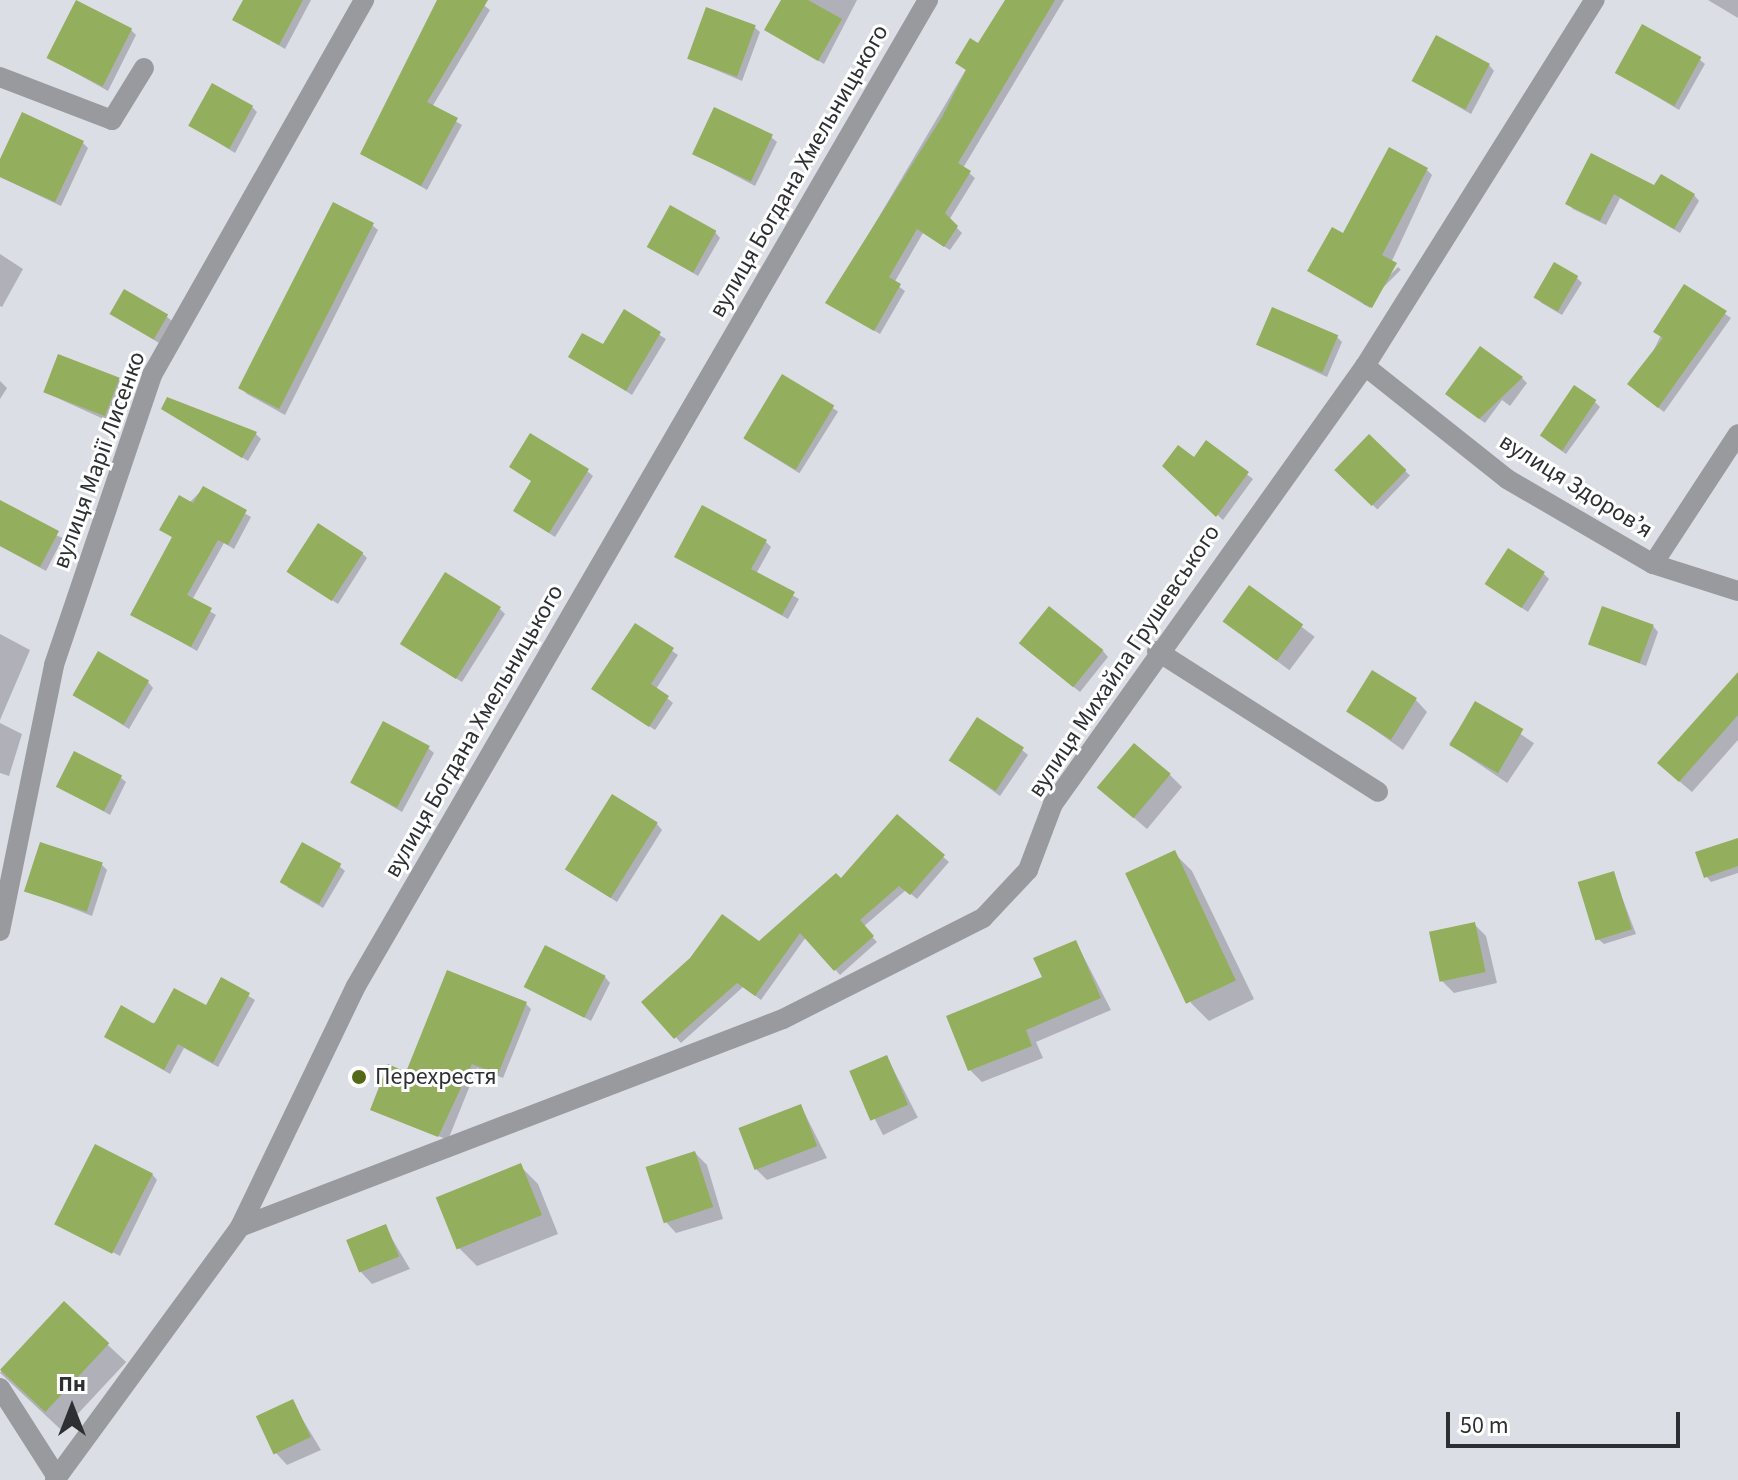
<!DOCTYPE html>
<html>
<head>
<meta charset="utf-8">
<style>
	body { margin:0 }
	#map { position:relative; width:1738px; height:1480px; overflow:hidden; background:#dcdee6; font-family:"Source Sans 3",sans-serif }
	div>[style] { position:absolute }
	.shadow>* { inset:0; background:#0003; transform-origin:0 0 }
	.building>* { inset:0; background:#93ae5c; transform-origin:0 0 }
	.minor>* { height:20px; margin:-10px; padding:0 10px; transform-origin:10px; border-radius:10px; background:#999a9e }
	.tertiary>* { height:20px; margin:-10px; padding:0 10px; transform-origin:10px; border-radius:10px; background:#999a9e }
	.dots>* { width:22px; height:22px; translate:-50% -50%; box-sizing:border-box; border:4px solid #fff; border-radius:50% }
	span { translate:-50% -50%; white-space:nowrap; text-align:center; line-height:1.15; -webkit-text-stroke:6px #fff; paint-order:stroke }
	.street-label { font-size:24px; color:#2e2f32 }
	.poi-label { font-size:24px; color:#2e2f32 }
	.left { translate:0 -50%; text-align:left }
	.north { position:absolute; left:32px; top:1368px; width:80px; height:80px; -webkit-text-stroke:6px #fff; paint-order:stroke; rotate:0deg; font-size:22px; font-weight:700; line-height:32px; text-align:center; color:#2e2f32 }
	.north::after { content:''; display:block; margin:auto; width:28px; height:36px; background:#2e2f32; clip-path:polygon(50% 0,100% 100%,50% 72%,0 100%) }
	.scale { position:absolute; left:1446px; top:1412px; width:234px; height:36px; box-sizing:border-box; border:4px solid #2e2f32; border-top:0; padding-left:10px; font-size:24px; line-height:28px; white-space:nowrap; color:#2e2f32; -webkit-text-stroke:6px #fff; paint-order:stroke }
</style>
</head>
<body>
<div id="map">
	<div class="shadow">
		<i style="clip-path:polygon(245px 0,311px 0,285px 49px,235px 20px)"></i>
		<i style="clip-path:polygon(439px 0,477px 0,490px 10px,432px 107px,462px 125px,427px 190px,363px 153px)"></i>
		<i style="clip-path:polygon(786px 0,857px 0,824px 64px,766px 30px)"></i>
		<i style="clip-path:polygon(1007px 0,1064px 0,963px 168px,975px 178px,949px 220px,962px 233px,950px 250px,923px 233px,894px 283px,905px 291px,880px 334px,828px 303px)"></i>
		<i style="clip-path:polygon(1708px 0,1738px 0,1738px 18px)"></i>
		<i style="clip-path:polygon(754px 27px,760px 32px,742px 81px,690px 59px)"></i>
		<i style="clip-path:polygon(131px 30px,136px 35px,108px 91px,49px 58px)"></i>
		<i style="clip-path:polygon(1699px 59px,1705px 64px,1679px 110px,1616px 72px)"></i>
		<i style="clip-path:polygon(1489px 65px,1494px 71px,1471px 114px,1413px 81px)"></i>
		<i style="clip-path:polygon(252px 107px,257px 112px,235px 153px,191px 126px)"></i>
		<i style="clip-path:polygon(771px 137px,777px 142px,755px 186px,693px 153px)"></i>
		<i style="clip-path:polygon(83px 143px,88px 148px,61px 206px,0 177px,0 164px)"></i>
		<i style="clip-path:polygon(1592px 156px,1655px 188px,1694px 195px,1699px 201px,1680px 233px,1620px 198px,1606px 225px,1573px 209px,1568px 204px)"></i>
		<i style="clip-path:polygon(1427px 170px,1432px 175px,1370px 308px,1309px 271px)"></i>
		<i style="clip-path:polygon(372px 225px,378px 230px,285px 415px,247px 394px,242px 389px)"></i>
		<i style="clip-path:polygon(715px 232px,720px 238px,698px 276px,649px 246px)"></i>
		<i style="clip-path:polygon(0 254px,23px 269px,2px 307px,0 306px)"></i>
		<i style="left:1398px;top:267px;width:4px;height:50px;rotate:45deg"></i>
		<i style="clip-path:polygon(1577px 278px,1582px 283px,1562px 315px,1540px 302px)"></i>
		<i style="clip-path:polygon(1684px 286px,1731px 318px,1664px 412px,1635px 390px)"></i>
		<i style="clip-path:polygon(624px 312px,666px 339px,632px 395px,571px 356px,603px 347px)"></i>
		<i style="clip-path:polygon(111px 314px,166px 316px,172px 321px,159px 343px)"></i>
		<i style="clip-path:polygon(1337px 337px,1342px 342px,1327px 377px,1258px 345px)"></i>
		<i style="left:783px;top:377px;width:65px;height:73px;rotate:32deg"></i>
		<i style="clip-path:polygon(1522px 378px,1527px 383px,1510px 406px,1502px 400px,1485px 423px,1452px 399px)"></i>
		<i style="clip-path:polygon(118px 379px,123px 385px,108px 421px,44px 392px)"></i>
		<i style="clip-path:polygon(0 381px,7px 388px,0 399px)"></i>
		<i style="clip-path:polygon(1595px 402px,1600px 407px,1566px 454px,1546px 440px)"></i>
		<i style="clip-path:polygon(163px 409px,256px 434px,261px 439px,248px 461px)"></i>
		<i style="left:1369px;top:436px;width:57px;height:47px;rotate:44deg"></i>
		<i style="clip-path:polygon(1206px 443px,1253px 479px,1223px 520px,1164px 466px,1194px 459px)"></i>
		<i style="clip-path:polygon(587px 471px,593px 476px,555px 537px,515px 511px,533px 482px)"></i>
		<i style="clip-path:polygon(203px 489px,251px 517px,234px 549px,224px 543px,192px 600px,216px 615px,197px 651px,132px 614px,173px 538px,162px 530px)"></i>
		<i style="clip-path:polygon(0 514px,63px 538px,46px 571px,0 546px)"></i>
		<i style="clip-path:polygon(765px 541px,771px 547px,756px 574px,799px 599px,788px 619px,676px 557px)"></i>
		<i style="clip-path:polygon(362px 553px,367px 558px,338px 604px,290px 572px)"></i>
		<i style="clip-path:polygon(1544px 574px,1549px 579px,1528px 612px,1487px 584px)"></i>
		<i style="left:1250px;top:588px;width:81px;height:42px;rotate:37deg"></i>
		<i style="clip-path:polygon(500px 609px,505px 614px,462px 682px,407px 648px)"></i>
		<i style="clip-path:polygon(635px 625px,678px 655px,656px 689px,673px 703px,655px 730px,594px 689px)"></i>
		<i style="clip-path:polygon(1653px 626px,1658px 632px,1646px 666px,1591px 644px)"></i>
		<i style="clip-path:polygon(0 634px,30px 650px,0 720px)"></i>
		<i style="clip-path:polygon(1026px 649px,1103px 651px,1108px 657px,1080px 692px)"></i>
		<i style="clip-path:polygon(148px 682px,153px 688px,129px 729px,75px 695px)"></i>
		<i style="clip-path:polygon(1738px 699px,1738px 740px,1692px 792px,1672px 775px)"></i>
		<i style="clip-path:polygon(1416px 700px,1427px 712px,1403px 750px,1348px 711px)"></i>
		<i style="left:1476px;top:704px;width:70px;height:48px;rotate:34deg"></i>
		<i style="clip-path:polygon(0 723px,22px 734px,9px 776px,0 773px)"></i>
		<i style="clip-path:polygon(428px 748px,434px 753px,402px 812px,352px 783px)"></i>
		<i style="clip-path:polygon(1022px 750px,1028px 755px,1000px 796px,950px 760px)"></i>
		<i style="clip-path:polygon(1170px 775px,1182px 787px,1147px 829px,1112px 799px)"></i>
		<i style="clip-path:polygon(120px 777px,126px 782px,110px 815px,59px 786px)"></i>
		<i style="clip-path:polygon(897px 817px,949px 862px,917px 899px,906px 890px,863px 927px,877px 942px,840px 975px,806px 937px,761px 1000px,743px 987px,681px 1043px,644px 1002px,759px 943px,842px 881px)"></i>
		<i style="clip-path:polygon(657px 824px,662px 830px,617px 902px,567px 870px)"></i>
		<i style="clip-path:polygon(1738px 840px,1738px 873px,1711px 882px,1706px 876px)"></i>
		<i style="clip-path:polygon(1174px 853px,1192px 871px,1254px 999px,1209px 1021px,1191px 1003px)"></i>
		<i style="clip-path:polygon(102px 865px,107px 870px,92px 916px,26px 890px)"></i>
		<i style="clip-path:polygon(339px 866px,345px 871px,323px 908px,287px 887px)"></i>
		<i style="clip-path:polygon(1613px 874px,1636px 934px,1604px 944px,1598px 939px)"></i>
		<i style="clip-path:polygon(1474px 924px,1486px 936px,1497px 983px,1454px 993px,1442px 981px)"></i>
		<i style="clip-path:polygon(1076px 942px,1111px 1010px,1036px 1042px,1043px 1058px,982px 1082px,970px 1070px)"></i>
		<i style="clip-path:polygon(605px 977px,610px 983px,591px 1021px,527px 986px)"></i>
		<i style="clip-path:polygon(222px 980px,255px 1000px,218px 1067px,184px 1048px,170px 1074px,106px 1036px,206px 1008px)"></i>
		<i style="clip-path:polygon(526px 1004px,531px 1009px,503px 1078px,477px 1068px,448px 1140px,372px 1109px,407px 1074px)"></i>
		<i style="left:887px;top:1057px;width:68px;height:39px;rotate:63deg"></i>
		<i style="clip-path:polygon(801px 1106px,827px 1158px,767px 1180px,755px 1168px)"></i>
		<i style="clip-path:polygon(695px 1153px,707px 1165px,723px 1219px,676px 1233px,665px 1221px)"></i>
		<i style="clip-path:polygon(520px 1166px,538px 1184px,558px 1234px,477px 1266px,459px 1248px,439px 1198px)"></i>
		<i style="clip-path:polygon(152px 1174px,157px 1180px,120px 1256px,58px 1224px)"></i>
		<i style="clip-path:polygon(385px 1227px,410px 1269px,372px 1284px,361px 1272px)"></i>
		<i style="left:64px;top:1304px;width:85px;height:94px;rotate:43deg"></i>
		<i style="clip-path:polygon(292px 1402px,321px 1450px,287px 1465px,276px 1453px)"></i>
	</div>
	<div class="building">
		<i style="left:76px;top:0;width:63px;height:65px;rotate:27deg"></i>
		<i style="clip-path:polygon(243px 0,303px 0,279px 45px,232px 20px)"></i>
		<i style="clip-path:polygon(437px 0,488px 0,427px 102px,458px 118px,421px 186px,360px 154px)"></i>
		<i style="clip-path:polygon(781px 0,808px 0,842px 19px,818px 61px,764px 30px)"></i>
		<i style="clip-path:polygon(1005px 0,1055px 0,958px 163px,971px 171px,945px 213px,958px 226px,944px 247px,917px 229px,889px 277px,901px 284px,874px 331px,825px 303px,942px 117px,966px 70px,955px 63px,970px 38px,978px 43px)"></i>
		<i style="left:706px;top:7px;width:53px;height:55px;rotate:20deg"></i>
		<i style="left:1642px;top:24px;width:68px;height:56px;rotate:29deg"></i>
		<i style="left:1436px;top:35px;width:61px;height:52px;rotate:28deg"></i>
		<i style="left:212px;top:83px;width:47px;height:49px;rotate:29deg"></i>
		<i style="left:714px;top:107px;width:65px;height:52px;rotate:25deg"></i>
		<i style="clip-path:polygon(22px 112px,84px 141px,55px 202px,0 177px,0 159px)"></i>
		<i style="clip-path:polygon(1389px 147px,1428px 168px,1382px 255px,1397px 263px,1372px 308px,1307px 271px,1332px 227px,1343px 233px)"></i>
		<i style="clip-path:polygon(1591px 153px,1654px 185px,1661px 174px,1695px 194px,1674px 229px,1614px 194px,1600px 221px,1565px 204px)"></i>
		<i style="left:333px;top:202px;width:46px;height:209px;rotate:27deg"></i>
		<i style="left:670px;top:205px;width:53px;height:48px;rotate:29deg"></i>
		<i style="left:1554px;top:262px;width:28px;height:41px;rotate:30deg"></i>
		<i style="clip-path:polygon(1684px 284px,1727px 311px,1658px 408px,1627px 384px,1663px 338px,1653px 332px)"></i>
		<i style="left:124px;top:289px;width:51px;height:29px;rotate:30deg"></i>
		<i style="left:1272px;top:307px;width:72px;height:41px;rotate:23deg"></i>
		<i style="clip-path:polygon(624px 309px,661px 332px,626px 391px,568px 357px,582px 333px,603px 344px)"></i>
		<i style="clip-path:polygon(1480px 346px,1523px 377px,1479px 419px,1445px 394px)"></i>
		<i style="left:58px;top:354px;width:66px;height:41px;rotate:21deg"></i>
		<i style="left:782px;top:374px;width:61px;height:75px;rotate:31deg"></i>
		<i style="left:1574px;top:385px;width:27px;height:61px;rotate:34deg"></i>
		<i style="clip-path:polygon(167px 397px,257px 432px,242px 458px,161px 409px)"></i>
		<i style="clip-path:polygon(530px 433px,589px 469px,549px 533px,513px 511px,531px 481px,509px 467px)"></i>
		<i style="left:1369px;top:434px;width:52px;height:50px;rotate:44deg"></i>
		<i style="clip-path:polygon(1206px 440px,1249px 472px,1216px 517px,1162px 466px,1178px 445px,1194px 457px)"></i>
		<i style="clip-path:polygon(203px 486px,247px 510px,228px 545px,218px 540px,187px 595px,212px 608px,191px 647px,130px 615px,172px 537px,159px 530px,179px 495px,193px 503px)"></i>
		<i style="clip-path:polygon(0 500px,59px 531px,40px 567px,0 546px)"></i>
		<i style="clip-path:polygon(702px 505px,767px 540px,751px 569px,795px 592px,782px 615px,674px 557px)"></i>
		<i style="left:318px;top:523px;width:54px;height:58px;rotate:33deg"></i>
		<i style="left:1508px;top:548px;width:44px;height:43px;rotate:33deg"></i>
		<i style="left:445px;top:572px;width:66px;height:85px;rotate:32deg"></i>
		<i style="left:1249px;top:585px;width:67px;height:45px;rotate:36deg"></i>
		<i style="left:1049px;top:606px;width:70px;height:48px;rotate:39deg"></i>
		<i style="left:1602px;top:606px;width:55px;height:41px;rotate:20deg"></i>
		<i style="clip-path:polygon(635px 623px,674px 648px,651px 684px,669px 696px,649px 727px,591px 689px)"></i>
		<i style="left:98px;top:651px;width:59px;height:51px;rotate:30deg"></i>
		<i style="left:1372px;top:670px;width:53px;height:49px;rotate:32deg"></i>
		<i style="clip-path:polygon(1738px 672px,1738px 715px,1679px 782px,1657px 763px)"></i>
		<i style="left:1475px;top:701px;width:56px;height:51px;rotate:30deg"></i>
		<i style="left:977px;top:717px;width:56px;height:52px;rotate:33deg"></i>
		<i style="left:383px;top:721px;width:53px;height:70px;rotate:28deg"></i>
		<i style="left:1134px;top:743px;width:48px;height:58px;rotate:40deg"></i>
		<i style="left:74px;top:751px;width:54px;height:40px;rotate:27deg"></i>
		<i style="left:612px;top:794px;width:54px;height:89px;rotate:32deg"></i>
		<i style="clip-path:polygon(897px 814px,945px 855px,910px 895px,899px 886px,860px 920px,874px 936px,834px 971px,800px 933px,755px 996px,737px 983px,674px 1039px,641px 1002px,690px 958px,722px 914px,759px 941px,836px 873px,841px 878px)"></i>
		<i style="clip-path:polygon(1738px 838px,1738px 866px,1704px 878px,1695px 852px)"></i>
		<i style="left:40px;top:842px;width:66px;height:52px;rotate:18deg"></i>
		<i style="left:302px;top:842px;width:45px;height:46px;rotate:29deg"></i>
		<i style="left:1175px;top:850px;width:144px;height:55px;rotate:65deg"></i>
		<i style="left:1614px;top:871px;width:61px;height:38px;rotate:73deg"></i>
		<i style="left:1475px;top:922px;width:51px;height:47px;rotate:78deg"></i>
		<i style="clip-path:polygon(1076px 940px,1101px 998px,1026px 1030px,1032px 1046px,968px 1071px,946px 1016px,1042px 977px,1033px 958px)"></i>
		<i style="left:545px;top:945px;width:68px;height:47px;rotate:27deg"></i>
		<i style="clip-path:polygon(447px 970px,527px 1002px,498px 1074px,472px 1064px,438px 1137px,370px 1110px,388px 1064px,406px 1072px)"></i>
		<i style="clip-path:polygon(221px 977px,250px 993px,213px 1063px,178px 1044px,164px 1070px,104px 1037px,121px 1005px,154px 1024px,174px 988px,206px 1005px)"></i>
		<i style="left:887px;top:1055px;width:54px;height:41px;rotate:67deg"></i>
		<i style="left:801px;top:1104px;width:45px;height:67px;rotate:69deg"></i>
		<i style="left:95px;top:1144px;width:65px;height:90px;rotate:27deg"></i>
		<i style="left:695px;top:1151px;width:59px;height:52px;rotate:72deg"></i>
		<i style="left:521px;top:1163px;width:56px;height:92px;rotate:68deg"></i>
		<i style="left:386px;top:1224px;width:35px;height:43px;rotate:68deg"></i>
		<i style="left:64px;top:1301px;width:62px;height:94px;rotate:43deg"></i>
		<i style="left:293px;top:1399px;width:42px;height:41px;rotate:65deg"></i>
	</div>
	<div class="minor">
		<i style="left:0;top:77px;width:120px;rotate:21deg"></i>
		<i style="left:112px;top:120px;width:61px;rotate:-58.4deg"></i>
		<i style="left:1365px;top:366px;width:181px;rotate:38.5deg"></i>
		<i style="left:1507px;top:479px;width:169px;rotate:30.2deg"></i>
		<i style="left:1653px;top:564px;width:89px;rotate:17.6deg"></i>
		<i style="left:1653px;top:564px;width:155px;rotate:-56.8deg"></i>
		<i style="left:1157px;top:651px;width:262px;rotate:32.5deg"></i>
		<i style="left:0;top:931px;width:271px;rotate:-78.5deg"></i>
		<i style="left:54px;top:665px;width:306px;rotate:-71.3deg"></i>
		<i style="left:152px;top:375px;width:431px;rotate:-60.5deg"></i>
		<i style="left:240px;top:1227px;width:581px;rotate:-20.96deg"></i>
		<i style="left:783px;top:1019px;width:224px;rotate:-26.8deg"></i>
		<i style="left:983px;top:918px;width:66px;rotate:-46.8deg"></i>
		<i style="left:1028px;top:870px;width:71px;rotate:-69.3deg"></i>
		<i style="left:1053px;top:804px;width:538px;rotate:-54.54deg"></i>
		<i style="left:1365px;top:366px;width:432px;rotate:-57.9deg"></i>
		<i style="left:0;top:1388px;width:106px;rotate:57.4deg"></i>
	</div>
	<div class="tertiary">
		<i style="left:55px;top:1480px;width:313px;rotate:-53.8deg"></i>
		<i style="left:240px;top:1227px;width:267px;rotate:-64.3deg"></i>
		<i style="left:356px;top:986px;width:1140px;rotate:-59.88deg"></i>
	</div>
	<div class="dots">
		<i style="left:359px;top:1077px;background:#536918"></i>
	</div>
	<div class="street-label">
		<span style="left:799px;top:171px;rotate:-60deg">вулиця Богдана Хмельницького</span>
		<span style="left:99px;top:460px;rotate:-70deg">вулиця Марії Лисенко</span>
		<span style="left:1576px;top:486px;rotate:32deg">вулиця Здоровʼя</span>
		<span style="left:1124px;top:661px;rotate:-56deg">вулиця Михайла Грушевського</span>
		<span style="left:474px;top:731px;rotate:-60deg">вулиця Богдана Хмельницького</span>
	</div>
	<div class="poi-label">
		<span class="left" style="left:375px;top:1077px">Перехрестя</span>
	</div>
	<div class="north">Пн</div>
	<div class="scale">50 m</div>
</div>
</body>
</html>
